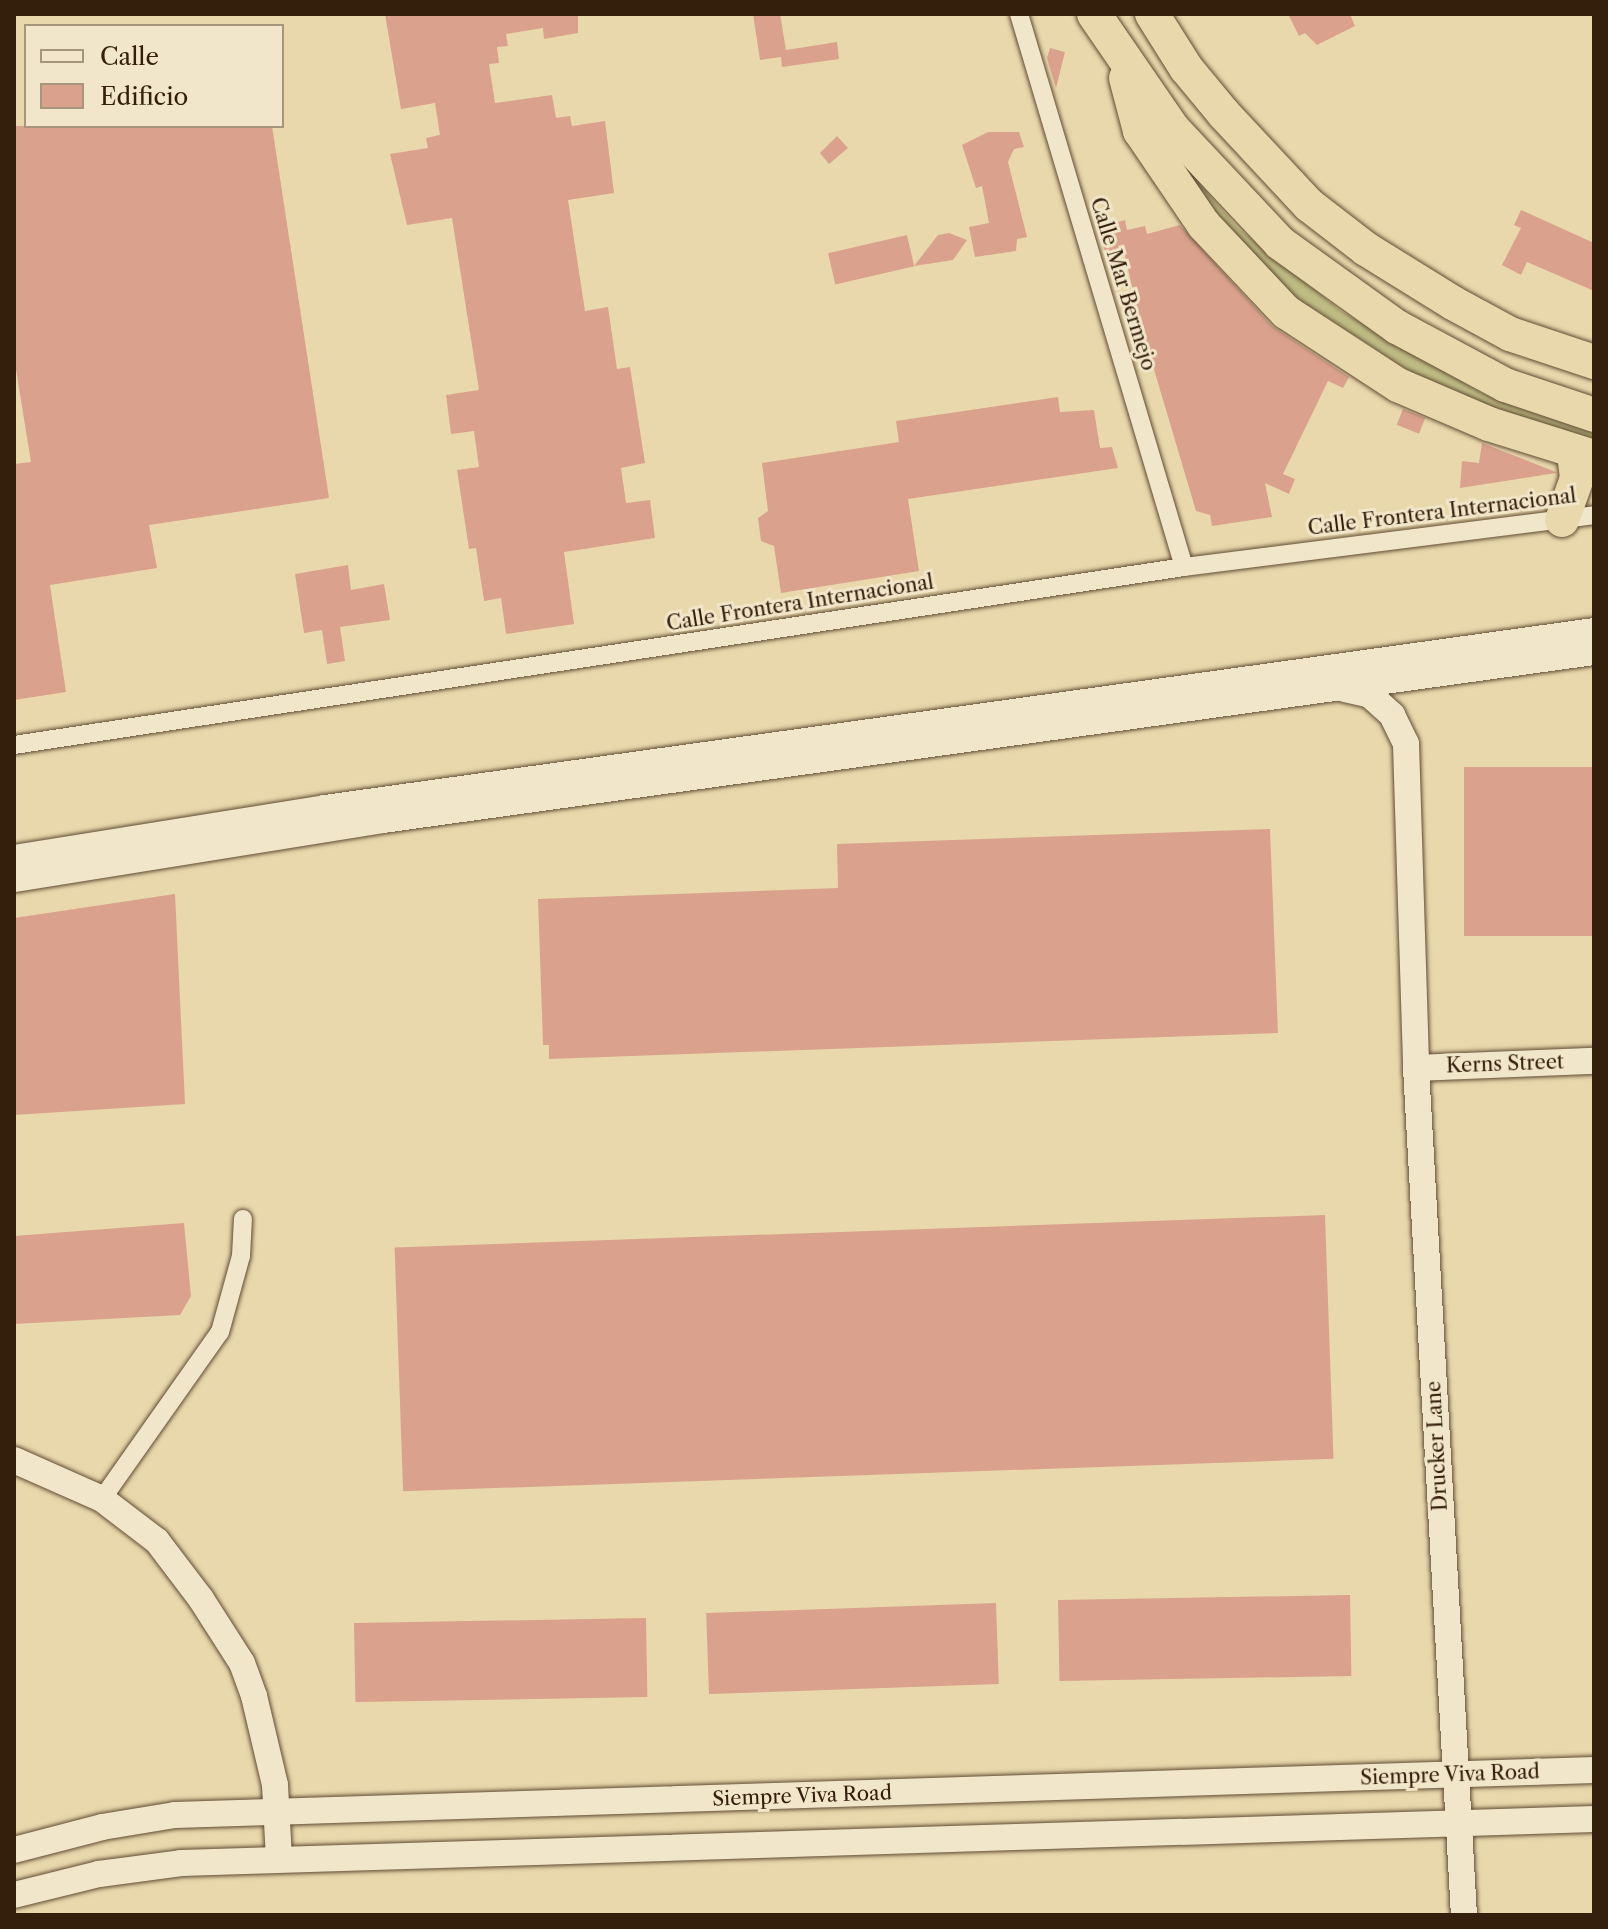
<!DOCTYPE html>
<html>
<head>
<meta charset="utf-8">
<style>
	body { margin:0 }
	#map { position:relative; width:1608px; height:1929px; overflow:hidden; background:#e9d8ac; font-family:"Libre Caslon Text",serif }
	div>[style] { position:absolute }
	.green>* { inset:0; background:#bfbc84 }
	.building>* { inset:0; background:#daa28c; transform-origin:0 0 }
	.roads { filter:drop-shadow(0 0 2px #614c34) drop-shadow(0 0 2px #614c34) }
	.street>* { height:18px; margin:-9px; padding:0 9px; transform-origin:9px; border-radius:9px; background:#f1e6c9 }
	.secondary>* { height:26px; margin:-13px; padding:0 13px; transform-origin:13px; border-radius:13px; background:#f1e6c9 }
	.highway>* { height:34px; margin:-17px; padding:0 17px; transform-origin:17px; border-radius:17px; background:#e9d8ac }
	span { translate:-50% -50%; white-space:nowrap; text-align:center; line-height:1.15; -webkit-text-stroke:6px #f1e6c9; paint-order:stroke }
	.street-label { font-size:20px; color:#341e0c }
	.frame { position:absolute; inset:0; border:16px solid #341e0c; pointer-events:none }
	.legend { position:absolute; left:24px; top:24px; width:260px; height:104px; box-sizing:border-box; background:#f1e6c9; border:2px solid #a5967d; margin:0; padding:10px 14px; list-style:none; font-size:24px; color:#341e0c }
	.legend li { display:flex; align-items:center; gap:16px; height:40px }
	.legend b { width:40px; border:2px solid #a5967d }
</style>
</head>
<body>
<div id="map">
	<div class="green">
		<i style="clip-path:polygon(1173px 154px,1238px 228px,1341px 311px,1483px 394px,1594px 433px,1594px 444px,1548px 432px,1417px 376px,1294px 296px,1252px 264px)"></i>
	</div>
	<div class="building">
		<i style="clip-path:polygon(385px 14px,578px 14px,578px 33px,544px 39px,543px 28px,506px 34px,508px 46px,497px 47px,499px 63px,489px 64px,495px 103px,552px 95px,556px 118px,570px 116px,572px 126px,605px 121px,614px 193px,568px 200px,585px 311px,608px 307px,617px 369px,630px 367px,645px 463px,621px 468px,626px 503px,650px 500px,655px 538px,564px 552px,574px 624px,506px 634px,501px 598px,484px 601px,476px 548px,469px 549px,457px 470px,479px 467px,474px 431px,451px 434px,446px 395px,479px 390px,452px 218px,407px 225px,390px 154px,428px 148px,426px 138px,440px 135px,435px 103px,401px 109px)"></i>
		<i style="clip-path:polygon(753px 14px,780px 14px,786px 50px,837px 42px,839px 59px,782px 67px,781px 57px,760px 60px)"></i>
		<i style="clip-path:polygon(1288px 14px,1350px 14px,1355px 26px,1317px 45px,1305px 33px,1299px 36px)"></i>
		<i style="clip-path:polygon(1050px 48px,1065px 52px,1056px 88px,1047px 58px)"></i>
		<i style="clip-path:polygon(14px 126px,272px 126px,329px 498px,149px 525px,157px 568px,50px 585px,66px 692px,14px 700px,14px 464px,31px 462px,14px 357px)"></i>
		<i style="clip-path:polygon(988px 132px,1019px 132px,1024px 147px,1014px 149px,1008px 162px,1027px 237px,1017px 239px,1016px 251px,975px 257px,969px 227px,989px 223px,982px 186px,976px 188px,962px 145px)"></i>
		<i style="clip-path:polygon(837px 136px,848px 148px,829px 164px,820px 153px)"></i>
		<i style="clip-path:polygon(1521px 210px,1594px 243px,1594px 291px,1527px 262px,1521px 275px,1502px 265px,1521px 228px,1514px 225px)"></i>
		<i style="clip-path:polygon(1125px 220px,1127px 230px,1145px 226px,1147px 234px,1180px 225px,1272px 326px,1349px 377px,1343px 388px,1328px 381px,1283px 474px,1295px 479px,1289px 494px,1265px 483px,1272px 517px,1212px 526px,1210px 515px,1196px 511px,1142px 329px,1123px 248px,1105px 252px,1099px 227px)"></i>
		<i style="clip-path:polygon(949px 233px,967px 240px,953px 260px,914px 266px,938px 235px)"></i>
		<i style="left:907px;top:235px;width:32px;height:81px;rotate:77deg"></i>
		<i style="clip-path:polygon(1058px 397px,1060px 412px,1094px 410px,1100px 448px,1112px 447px,1118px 468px,908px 499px,919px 571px,781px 593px,774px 546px,761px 541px,758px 518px,768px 511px,762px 463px,899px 442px,896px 421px)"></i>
		<i style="left:1403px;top:409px;width:24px;height:17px;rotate:22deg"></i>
		<i style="clip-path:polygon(1482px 443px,1556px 472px,1556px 473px,1460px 488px,1462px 461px,1479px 463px)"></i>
		<i style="clip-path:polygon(348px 565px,351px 590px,384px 584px,390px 620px,340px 627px,345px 661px,327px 664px,322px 630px,304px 633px,295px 574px)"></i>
		<i style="left:1594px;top:767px;width:169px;height:130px;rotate:90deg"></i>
		<i style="clip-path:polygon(1270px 829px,1278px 1033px,549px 1059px,549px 1045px,543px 1045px,538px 899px,838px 888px,837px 844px)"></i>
		<i style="clip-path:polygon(175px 894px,185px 1104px,14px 1115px,14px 918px)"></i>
		<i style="left:1325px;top:1215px;width:244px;height:931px;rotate:88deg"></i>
		<i style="clip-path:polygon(184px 1223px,191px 1296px,180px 1315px,14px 1324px,14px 1236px)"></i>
		<i style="left:1350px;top:1595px;width:81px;height:292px;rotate:89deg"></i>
		<i style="left:996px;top:1603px;width:81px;height:290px;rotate:88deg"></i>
		<i style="left:646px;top:1618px;width:79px;height:292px;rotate:89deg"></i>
	</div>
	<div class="roads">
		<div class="street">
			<i style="left:1019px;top:14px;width:577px;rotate:73.39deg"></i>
			<i style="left:14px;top:745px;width:1183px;rotate:-8.65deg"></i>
			<i style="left:1184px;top:567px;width:413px;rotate:-7.2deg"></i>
			<i style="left:102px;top:1499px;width:204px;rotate:-54.8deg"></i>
			<i style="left:220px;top:1332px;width:79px;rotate:-74.6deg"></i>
			<i style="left:241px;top:1256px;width:37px;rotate:-87deg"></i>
		</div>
		<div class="secondary">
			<i style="left:1345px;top:689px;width:26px;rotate:13deg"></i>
			<i style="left:1370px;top:695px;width:30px;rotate:42deg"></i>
			<i style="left:1392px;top:715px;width:32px;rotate:64deg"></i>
			<i style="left:1406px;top:744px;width:324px;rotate:88.2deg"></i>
			<i style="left:1416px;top:1068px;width:848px;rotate:86.76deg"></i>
			<i style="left:14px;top:858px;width:315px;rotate:-9.1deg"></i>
			<i style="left:325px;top:808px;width:1281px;rotate:-7.94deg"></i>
			<i style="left:14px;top:879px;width:374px;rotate:-9.1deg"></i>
			<i style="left:383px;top:820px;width:1223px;rotate:-7.9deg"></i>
			<i style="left:1416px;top:1068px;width:178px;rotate:-2.3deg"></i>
			<i style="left:14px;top:1460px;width:96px;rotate:23.9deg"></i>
			<i style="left:102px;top:1499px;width:69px;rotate:37.4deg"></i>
			<i style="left:157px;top:1541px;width:73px;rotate:52.8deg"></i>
			<i style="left:201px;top:1599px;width:76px;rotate:57.4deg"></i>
			<i style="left:242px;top:1663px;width:35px;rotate:70deg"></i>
			<i style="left:254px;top:1696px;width:91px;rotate:76.7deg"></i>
			<i style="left:275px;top:1785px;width:74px;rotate:86.9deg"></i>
			<i style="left:14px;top:1850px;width:91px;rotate:-14.6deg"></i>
			<i style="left:102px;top:1827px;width:74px;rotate:-9.3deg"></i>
			<i style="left:175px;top:1815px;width:1420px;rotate:-1.82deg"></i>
			<i style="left:14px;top:1895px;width:88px;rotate:-13.9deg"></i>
			<i style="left:99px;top:1874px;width:83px;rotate:-7.6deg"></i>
			<i style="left:181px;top:1863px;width:1414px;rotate:-1.78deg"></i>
		</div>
		<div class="highway">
			<i style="left:1094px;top:14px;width:140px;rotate:55.5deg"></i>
			<i style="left:1173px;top:129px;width:156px;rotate:46.8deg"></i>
			<i style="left:1280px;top:243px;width:144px;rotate:35.7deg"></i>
			<i style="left:1397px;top:327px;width:123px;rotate:28.2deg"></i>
			<i style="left:1505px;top:385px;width:94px;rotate:18.6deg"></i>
			<i style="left:1152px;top:14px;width:64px;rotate:57.8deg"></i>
			<i style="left:1186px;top:68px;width:60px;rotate:50.4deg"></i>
			<i style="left:1224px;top:114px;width:125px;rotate:47deg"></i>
			<i style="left:1309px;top:205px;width:72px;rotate:37.7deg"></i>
			<i style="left:1366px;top:249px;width:102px;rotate:31.8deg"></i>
			<i style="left:1453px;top:303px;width:65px;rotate:28.5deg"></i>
			<i style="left:1510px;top:334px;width:89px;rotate:18.4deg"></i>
			<i style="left:1126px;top:78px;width:55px;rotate:75.2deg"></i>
			<i style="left:1140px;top:131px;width:114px;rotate:55.8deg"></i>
			<i style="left:1204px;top:225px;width:120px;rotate:46.7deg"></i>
			<i style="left:1286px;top:312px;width:134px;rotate:33.1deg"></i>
			<i style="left:1398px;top:385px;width:99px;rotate:23.2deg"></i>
			<i style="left:1489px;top:424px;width:110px;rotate:17.4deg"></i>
			<i style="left:1562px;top:520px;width:45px;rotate:-70.3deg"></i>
			<i style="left:1577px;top:478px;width:24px;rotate:-97deg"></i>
		</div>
	</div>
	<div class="street-label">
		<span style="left:1123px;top:284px;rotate:73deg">Calle Mar Bermejo</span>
		<span style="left:1442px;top:512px;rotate:-7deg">Calle Frontera Internacional</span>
		<span style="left:800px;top:603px;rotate:-9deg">Calle Frontera Internacional</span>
		<span style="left:1505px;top:1064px;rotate:-2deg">Kerns Street</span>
		<span style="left:1437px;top:1446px;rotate:-93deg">Drucker Lane</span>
		<span style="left:1450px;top:1775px;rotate:-2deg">Siempre Viva Road</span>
		<span style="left:802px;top:1796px;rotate:-2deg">Siempre Viva Road</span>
	</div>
	<div class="frame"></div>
	<ul class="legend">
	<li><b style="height:10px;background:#f1e6c9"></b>Calle</li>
	<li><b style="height:22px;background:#daa28c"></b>Edificio</li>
	</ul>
</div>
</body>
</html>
